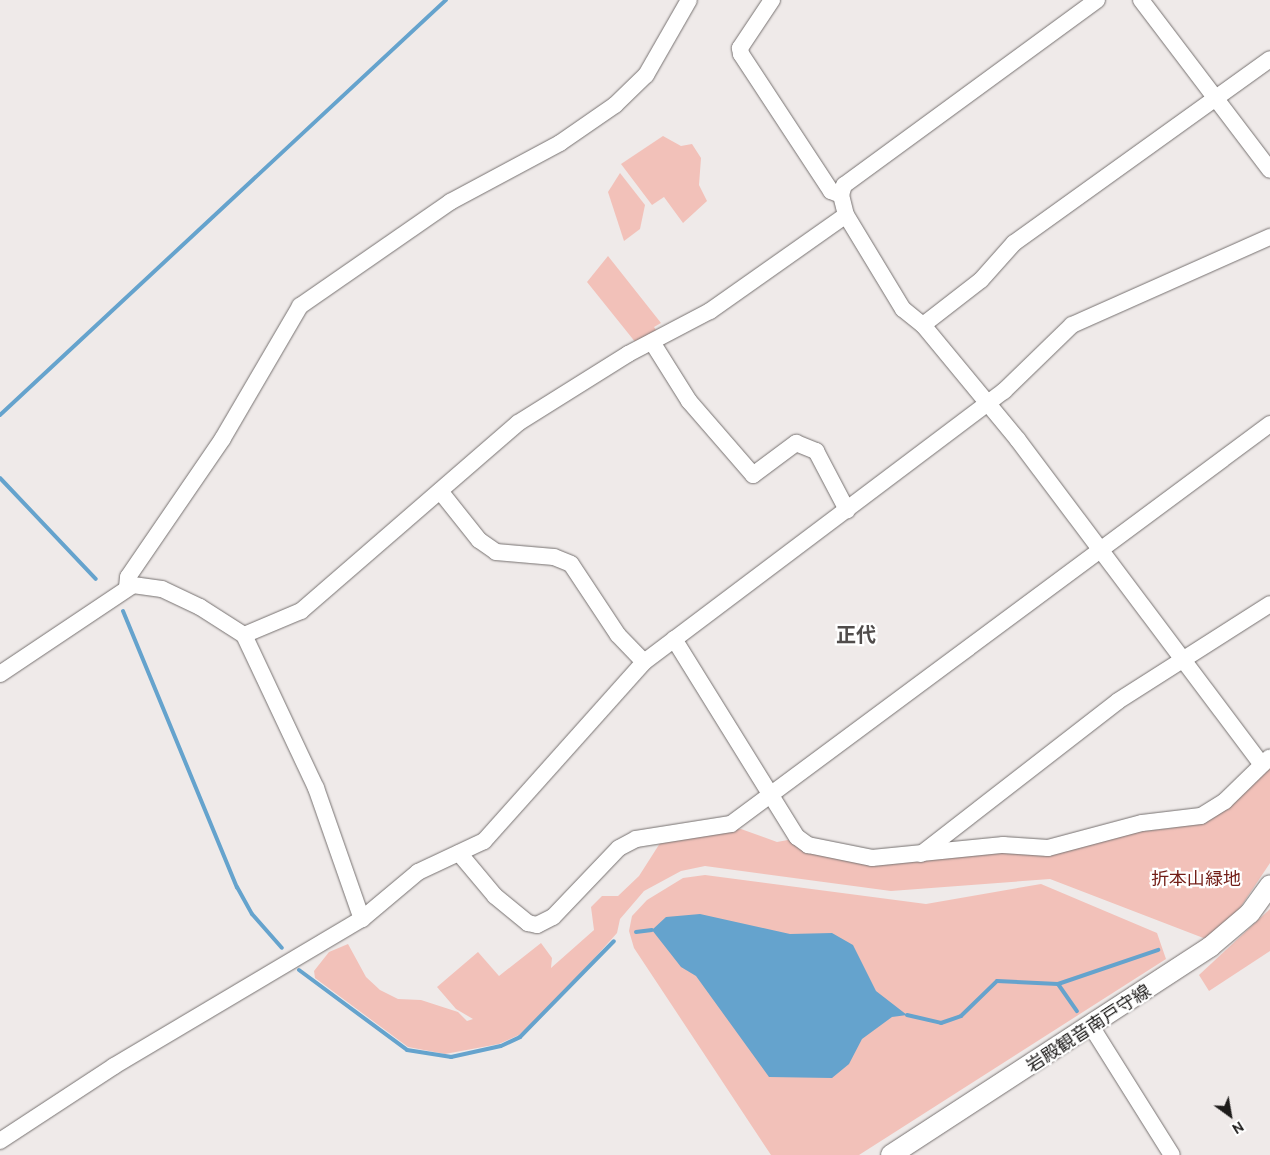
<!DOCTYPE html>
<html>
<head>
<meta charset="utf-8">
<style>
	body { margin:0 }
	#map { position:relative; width:1270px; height:1155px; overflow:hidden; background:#efeae9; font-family:Ubuntu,"Noto Sans JP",sans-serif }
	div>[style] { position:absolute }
	.green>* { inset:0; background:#f2c1b9 }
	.water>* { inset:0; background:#65a3cd }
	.stream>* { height:4px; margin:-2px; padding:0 2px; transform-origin:2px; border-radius:2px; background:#65a3cd }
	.roads { filter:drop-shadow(0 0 1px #767170) drop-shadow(0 0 1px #767170) }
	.minor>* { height:16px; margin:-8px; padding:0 8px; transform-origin:8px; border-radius:8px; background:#fff }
	.major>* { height:20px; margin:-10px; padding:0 10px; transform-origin:10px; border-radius:10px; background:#fff }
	span { translate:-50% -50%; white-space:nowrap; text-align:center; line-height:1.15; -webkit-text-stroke:4.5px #fff; paint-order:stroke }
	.park-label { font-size:18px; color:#731e17 }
	.street-label { font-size:18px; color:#1e1c1b }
	.quarter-label { font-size:20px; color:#504c4b; font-weight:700 }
	.north { position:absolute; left:1205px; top:1090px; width:50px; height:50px; -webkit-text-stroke:4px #fff; paint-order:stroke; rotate:148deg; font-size:14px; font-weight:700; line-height:20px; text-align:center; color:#1e1c1b }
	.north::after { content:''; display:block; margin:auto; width:18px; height:22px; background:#1e1c1b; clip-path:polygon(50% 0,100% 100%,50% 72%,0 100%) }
</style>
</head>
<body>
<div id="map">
	<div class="green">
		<i style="clip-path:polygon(663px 136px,681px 146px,692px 144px,701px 158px,699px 185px,707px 201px,683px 223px,664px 197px,652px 205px,621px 164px)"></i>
		<i style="clip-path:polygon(620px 173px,645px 205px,640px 229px,624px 241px,608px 192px)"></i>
		<i style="clip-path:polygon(608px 256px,661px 323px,654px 327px,658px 333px,636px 343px,587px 282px)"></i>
		<i style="clip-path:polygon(1270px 763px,1270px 863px,1234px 917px,1206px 939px,1050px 879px,891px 891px,705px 866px,681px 871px,644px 891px,620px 919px,617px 933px,558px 999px,519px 1035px,499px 1044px,445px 1054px,408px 1047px,315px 978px,314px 971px,329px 952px,348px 944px,366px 977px,380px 990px,398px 999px,421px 1000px,458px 1012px,467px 1021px,473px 1019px,456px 1009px,437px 987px,478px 952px,499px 976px,541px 943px,552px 958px,551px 968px,594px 930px,591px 907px,602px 896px,618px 896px,639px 876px,662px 840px,741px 829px,777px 842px,788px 840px,871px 861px,1172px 828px,1188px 823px)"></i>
		<i style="clip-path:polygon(705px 875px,926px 904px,1041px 884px,1157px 933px,1166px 959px,859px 1155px,771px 1155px,634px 948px,629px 931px,632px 916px,647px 900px,683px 878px)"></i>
		<i style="clip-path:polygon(1270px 909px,1270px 951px,1209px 991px,1199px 975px)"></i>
	</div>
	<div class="water">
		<i style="clip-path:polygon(700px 914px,790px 934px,832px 933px,853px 945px,876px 991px,907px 1015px,892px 1017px,862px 1039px,849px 1064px,832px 1078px,769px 1077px,696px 976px,681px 967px,652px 930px,666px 917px)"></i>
	</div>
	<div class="stream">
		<i style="left:0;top:415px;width:609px;rotate:-42.94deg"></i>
		<i style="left:0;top:478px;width:139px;rotate:46.5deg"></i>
		<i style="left:123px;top:611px;width:299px;rotate:67.6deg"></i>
		<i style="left:237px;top:887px;width:31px;rotate:61deg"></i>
		<i style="left:252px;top:914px;width:45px;rotate:48.6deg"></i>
		<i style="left:636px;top:932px;width:16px;rotate:-7deg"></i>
		<i style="left:299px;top:970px;width:134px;rotate:36.5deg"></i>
		<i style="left:407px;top:1050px;width:45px;rotate:9deg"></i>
		<i style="left:451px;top:1057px;width:51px;rotate:-12.4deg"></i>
		<i style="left:501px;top:1046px;width:21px;rotate:-25deg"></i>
		<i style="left:520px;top:1037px;width:134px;rotate:-45.6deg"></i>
		<i style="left:1058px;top:984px;width:33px;rotate:55deg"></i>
		<i style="left:907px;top:1015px;width:35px;rotate:13deg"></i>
		<i style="left:941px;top:1023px;width:21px;rotate:-19deg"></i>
		<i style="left:961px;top:1016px;width:50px;rotate:-44.2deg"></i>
		<i style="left:997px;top:981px;width:61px;rotate:2.8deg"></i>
		<i style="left:1058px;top:984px;width:106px;rotate:-18.8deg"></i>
	</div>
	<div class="roads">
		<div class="minor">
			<i style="left:772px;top:0;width:58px;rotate:123.7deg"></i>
			<i style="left:740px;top:48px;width:6px;rotate:81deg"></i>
			<i style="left:741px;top:54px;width:164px;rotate:56.7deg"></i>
			<i style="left:831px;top:191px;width:11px;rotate:22deg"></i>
			<i style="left:1097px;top:0;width:313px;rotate:143.8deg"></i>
			<i style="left:844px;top:185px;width:10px;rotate:107deg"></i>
			<i style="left:841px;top:195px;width:21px;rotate:76deg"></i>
			<i style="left:846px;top:215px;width:110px;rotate:58.8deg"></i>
			<i style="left:903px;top:309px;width:26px;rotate:39deg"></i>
			<i style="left:923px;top:325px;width:149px;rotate:50.4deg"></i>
			<i style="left:1018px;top:440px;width:406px;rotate:53.1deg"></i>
			<i style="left:1141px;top:0;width:213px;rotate:52.8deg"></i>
			<i style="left:923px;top:325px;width:73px;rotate:-37.8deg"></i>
			<i style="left:981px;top:280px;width:50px;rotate:-48.3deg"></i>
			<i style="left:1014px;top:243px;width:315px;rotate:-35.7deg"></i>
			<i style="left:652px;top:342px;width:70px;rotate:57.9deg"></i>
			<i style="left:689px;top:401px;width:98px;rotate:49.1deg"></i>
			<i style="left:753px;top:475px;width:54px;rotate:-36.7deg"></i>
			<i style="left:796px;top:443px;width:22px;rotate:22deg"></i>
			<i style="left:816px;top:451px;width:67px;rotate:62.3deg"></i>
			<i style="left:440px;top:491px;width:63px;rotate:51.5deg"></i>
			<i style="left:479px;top:540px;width:21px;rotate:35deg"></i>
			<i style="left:496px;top:552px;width:58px;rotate:4.9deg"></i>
			<i style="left:554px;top:557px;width:18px;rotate:22deg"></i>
			<i style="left:571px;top:564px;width:85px;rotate:56.5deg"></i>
			<i style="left:618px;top:635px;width:37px;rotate:46deg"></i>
			<i style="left:127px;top:587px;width:10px;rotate:-84deg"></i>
			<i style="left:128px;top:577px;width:168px;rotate:-55.6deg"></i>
			<i style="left:223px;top:438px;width:153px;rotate:-59.7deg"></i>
			<i style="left:300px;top:306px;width:183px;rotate:-34.7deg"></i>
			<i style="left:450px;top:202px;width:125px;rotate:-28.2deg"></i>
			<i style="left:560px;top:143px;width:67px;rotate:-34.6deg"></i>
			<i style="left:615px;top:105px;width:43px;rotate:-44.1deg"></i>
			<i style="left:646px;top:75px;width:86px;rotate:-60.2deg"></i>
			<i style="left:244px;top:635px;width:169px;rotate:64.8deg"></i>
			<i style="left:316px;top:788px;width:139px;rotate:70.7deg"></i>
			<i style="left:674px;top:639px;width:233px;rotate:58.2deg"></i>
			<i style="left:797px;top:837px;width:14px;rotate:36deg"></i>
			<i style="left:808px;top:845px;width:65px;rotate:11.5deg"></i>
			<i style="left:872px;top:858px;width:132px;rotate:-5.7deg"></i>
			<i style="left:1003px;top:845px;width:45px;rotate:3.8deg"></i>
			<i style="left:1048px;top:848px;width:97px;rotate:-14.9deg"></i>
			<i style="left:1142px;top:823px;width:59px;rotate:-6.8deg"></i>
			<i style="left:1201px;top:816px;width:28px;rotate:-32deg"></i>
			<i style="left:1225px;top:801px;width:62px;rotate:-44.3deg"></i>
			<i style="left:0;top:674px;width:160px;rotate:-33.8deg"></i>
			<i style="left:133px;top:585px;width:29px;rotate:8deg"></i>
			<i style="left:162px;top:589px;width:42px;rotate:25.3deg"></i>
			<i style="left:200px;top:607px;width:52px;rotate:32.5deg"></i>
			<i style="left:244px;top:635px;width:62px;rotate:-22.8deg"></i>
			<i style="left:301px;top:611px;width:287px;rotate:-40.9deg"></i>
			<i style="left:518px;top:423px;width:130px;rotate:-32.1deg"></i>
			<i style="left:628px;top:354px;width:93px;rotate:-27.7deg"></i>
			<i style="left:710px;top:311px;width:166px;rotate:-35.2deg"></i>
			<i style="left:459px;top:853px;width:56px;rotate:50.1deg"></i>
			<i style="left:495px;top:896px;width:43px;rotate:39.3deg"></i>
			<i style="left:528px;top:923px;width:9px;rotate:13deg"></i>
			<i style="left:537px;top:925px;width:18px;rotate:-27deg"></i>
			<i style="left:553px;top:917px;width:95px;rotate:-46.3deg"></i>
			<i style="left:619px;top:848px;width:19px;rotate:-28deg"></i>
			<i style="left:636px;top:839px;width:96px;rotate:-9deg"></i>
			<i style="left:731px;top:824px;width:671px;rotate:-36.58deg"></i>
			<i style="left:921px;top:854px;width:249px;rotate:-37.8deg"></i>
			<i style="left:1118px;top:701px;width:180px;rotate:-32.5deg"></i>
			<i style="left:1091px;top:1026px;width:152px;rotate:57.9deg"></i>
			<i style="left:0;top:1141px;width:136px;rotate:-33.3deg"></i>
			<i style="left:114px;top:1066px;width:288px;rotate:-30.7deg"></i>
			<i style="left:362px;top:919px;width:73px;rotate:-40deg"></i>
			<i style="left:418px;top:872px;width:73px;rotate:-25.2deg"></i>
			<i style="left:484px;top:841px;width:240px;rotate:-48.2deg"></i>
			<i style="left:644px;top:662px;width:451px;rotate:-37deg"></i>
			<i style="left:1004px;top:391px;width:95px;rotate:-44.1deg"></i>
			<i style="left:1072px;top:325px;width:217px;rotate:-24deg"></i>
		</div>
		<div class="major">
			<i style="left:891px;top:1155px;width:381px;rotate:-33.1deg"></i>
			<i style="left:1210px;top:947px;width:52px;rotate:-40.4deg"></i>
			<i style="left:1250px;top:913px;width:34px;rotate:-54deg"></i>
		</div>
	</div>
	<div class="park-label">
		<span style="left:1196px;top:878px">折本山緑地</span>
	</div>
	<div class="street-label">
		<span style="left:1088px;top:1028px;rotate:-33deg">岩殿観音南戸守線</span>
	</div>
	<div class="quarter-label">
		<span style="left:856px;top:634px">正代</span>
	</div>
	<div class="north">N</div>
</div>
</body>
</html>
